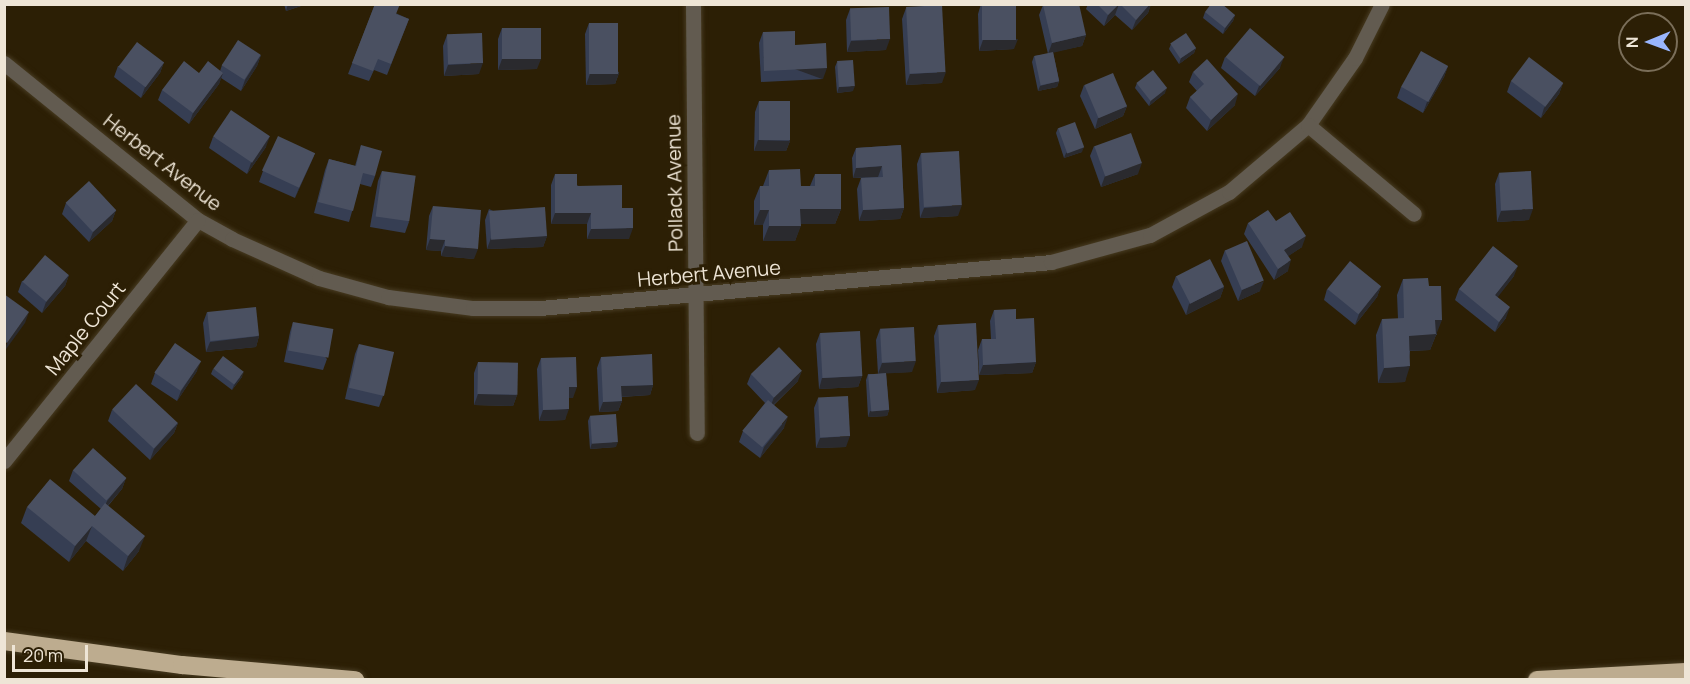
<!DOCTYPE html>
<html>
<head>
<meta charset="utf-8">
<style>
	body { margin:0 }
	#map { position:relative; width:1690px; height:684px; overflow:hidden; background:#2c1f05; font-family:Manrope,sans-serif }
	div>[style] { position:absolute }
	.roads { filter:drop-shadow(0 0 2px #473b22) drop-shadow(0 0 2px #473b22) }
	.street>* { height:15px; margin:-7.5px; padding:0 7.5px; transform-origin:7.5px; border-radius:7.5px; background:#625b50 }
	.highway>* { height:18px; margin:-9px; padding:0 9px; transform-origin:9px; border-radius:9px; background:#bdac8f }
	.wall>* { inset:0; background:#363e53 }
	.shaded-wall>* { inset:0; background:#2a2a2e; transform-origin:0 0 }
	.building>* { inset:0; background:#4a5061; transform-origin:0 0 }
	span { translate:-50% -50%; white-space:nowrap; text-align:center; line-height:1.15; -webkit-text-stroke:6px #2c1f05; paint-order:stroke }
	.street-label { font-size:20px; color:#eee5d6 }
	.frame { position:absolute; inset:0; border:6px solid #eee5d6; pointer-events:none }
	.north { position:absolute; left:1618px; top:12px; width:60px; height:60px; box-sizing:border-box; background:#2c1f05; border:2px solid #7a6e59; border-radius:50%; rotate:269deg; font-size:16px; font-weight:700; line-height:24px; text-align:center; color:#eee5d6 }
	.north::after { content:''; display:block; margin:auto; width:21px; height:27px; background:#99b5fd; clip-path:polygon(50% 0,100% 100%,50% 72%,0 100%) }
	.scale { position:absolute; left:12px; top:645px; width:76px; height:27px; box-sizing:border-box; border:3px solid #eee5d6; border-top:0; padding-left:8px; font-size:18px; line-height:21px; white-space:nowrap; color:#eee5d6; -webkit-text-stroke:4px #2c1f05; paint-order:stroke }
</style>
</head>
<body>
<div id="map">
	<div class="roads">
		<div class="street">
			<i style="left:693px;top:4px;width:429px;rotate:89.5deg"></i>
			<i style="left:4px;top:63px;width:250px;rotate:39deg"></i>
			<i style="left:198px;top:220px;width:39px;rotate:29deg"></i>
			<i style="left:232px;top:239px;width:95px;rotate:24.1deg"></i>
			<i style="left:319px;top:278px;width:72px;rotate:15.4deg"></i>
			<i style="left:388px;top:297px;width:86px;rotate:7.4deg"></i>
			<i style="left:473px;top:308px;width:67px"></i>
			<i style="left:540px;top:308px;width:513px;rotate:-5.14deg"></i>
			<i style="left:1051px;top:262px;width:103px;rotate:-15.3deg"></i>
			<i style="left:1150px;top:235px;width:90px;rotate:-28.6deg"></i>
			<i style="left:1229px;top:192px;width:104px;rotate:-40.3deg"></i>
			<i style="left:1308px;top:125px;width:82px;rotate:-55deg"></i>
			<i style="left:1355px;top:58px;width:60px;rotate:-63.4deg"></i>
			<i style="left:1308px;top:125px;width:138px;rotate:40deg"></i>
			<i style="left:4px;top:461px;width:309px;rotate:-51.2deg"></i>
		</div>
		<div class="highway">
			<i style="left:4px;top:641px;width:180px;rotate:7.7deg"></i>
			<i style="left:182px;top:665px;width:174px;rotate:5deg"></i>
			<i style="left:1537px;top:680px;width:149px;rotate:-3.1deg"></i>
		</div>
	</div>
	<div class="wall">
		<i style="clip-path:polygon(284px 4px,307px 4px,286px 11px)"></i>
		<i style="clip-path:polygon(375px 4px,409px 19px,387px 75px,374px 70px,369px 81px,348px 74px)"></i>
		<i style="clip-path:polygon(981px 4px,1014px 49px,979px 51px,978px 14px)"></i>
		<i style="clip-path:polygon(1088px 4px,1151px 4px,1148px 13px,1132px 30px,1115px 15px,1104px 26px,1086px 9px)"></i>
		<i style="clip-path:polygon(1043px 5px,1086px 35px,1082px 46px,1053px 52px,1059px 81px,1057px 87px,1038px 91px,1032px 62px,1034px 56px,1048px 54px,1039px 15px)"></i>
		<i style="clip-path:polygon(906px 8px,942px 83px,906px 85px,902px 19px)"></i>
		<i style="clip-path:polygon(850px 9px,886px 50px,847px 52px,846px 20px)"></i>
		<i style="clip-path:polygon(1205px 12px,1235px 15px,1233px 21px,1223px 34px,1203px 18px)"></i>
		<i style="clip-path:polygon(589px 23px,619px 73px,615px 84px,586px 85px,585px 34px)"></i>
		<i style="clip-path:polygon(502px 28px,537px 69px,498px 70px,498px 39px)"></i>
		<i style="clip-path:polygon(763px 32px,795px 45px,823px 79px,761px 82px,759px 43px)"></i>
		<i style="clip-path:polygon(447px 35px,479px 74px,444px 76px,443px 46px)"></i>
		<i style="clip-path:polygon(1171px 44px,1196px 48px,1194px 53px,1179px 64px,1169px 49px)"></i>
		<i style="clip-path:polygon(261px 55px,257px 66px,241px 91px,221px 78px,219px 84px,189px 124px,158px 100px,162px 90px,199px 73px,220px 71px,222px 65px)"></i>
		<i style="clip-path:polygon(1225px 57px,1280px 68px,1255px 96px,1221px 68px)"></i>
		<i style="clip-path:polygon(164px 62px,160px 73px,141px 98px,114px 77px,118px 66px)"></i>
		<i style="clip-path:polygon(837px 62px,853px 91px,837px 93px,835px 67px)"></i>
		<i style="clip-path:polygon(1448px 66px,1444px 77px,1423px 113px,1397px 98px,1401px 87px)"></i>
		<i style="clip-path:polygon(1193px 72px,1235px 105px,1207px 131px,1186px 108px,1190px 97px,1197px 91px,1189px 82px)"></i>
		<i style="clip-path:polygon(1511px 81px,1563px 83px,1559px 94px,1541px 118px,1507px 92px)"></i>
		<i style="clip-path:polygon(1137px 83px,1165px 93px,1149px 106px,1135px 88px)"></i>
		<i style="clip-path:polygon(1084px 85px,1127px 106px,1123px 116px,1095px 129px,1080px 96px)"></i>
		<i style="clip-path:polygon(759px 101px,790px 141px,786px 151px,754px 151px,755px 112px)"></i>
		<i style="clip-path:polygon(1058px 128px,1082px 152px,1064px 158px,1056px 133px)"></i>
		<i style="clip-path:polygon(213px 137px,266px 147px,247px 174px,209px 148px)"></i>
		<i style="clip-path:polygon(361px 145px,375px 176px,371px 187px,360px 184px,349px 222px,314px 213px,325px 170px,329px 159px,355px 166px)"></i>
		<i style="clip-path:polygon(901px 145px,904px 208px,900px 219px,859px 221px,857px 189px,861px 178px,878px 178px,853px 178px,852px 158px,856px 148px)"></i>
		<i style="clip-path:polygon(1094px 146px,1138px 174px,1101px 187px,1090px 156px)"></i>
		<i style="clip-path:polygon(315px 153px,295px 198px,259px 182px,263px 171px)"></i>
		<i style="clip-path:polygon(921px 153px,958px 216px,920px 218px,917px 164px)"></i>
		<i style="clip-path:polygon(769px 170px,801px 186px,810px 186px,815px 174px,841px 209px,835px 224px,801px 224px,795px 241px,763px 241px,763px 225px,754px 225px,754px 201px,760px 186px,763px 186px)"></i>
		<i style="clip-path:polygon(382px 171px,409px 222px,405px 233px,370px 227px,378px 181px)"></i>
		<i style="clip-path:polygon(1499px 173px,1529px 220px,1497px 222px,1495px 184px)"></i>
		<i style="clip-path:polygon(555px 174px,622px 208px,629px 239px,587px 239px,587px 224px,551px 224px,551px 185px)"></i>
		<i style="clip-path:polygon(66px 203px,116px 210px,112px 221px,89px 242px,62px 214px)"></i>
		<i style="clip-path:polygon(433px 206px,474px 259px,441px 256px,441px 251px,426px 250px,429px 216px)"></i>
		<i style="clip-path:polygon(489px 209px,547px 236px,543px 247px,487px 249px,485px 220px)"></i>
		<i style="clip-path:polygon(1276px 221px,1302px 247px,1288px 256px,1288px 271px,1274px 280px,1244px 234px,1248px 223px)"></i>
		<i style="clip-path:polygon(1225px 250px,1260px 291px,1238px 301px,1221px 261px)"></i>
		<i style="clip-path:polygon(69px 275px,65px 286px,42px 313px,18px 292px,22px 281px)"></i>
		<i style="clip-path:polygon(1176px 276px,1224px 287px,1220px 298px,1186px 315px,1172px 287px)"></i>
		<i style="clip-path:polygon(1514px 276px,1497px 297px,1506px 318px,1495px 332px,1455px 300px,1459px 289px)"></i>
		<i style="clip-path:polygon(1403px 279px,1429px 286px,1437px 335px,1436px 335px,1430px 350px,1410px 351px,1405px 382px,1378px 383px,1376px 335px,1382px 319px,1398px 319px,1397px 295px)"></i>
		<i style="clip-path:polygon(1381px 286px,1377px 297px,1355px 325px,1324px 300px,1327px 289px)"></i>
		<i style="clip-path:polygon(994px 310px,1016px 319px,1036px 362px,1032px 373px,979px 375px,978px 350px,982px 339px,991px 339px,990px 321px)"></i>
		<i style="clip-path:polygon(207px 312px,259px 336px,256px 347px,206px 352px,203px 323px)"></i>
		<i style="clip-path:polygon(293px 322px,327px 359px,323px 370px,284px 362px,290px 332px)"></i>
		<i style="clip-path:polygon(938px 325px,975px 390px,937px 393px,934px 336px)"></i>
		<i style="clip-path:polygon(880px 329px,912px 372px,886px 373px,889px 410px,887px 416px,868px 417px,866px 380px,868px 374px,878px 374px,876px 340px)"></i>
		<i style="clip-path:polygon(820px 333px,862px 376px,858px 387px,819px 389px,816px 344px)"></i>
		<i style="clip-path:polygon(359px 344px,383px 396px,379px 407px,345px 399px,355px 354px)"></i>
		<i style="clip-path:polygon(601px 357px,653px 385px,650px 395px,622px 397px,622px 401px,618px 411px,599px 412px,597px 368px)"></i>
		<i style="clip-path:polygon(541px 358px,573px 398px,569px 398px,565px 420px,539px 421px,537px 369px)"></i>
		<i style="clip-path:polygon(478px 362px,517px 395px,513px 406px,474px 405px,474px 373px)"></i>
		<i style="clip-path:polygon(213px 369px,242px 377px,232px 390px,211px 374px)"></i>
		<i style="clip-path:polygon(197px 371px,177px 401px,151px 384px,155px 373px)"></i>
		<i style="clip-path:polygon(751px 374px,798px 381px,774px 405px,784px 428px,760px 458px,739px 442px,743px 431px,765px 403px,747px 384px)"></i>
		<i style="clip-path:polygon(818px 398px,846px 447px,816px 448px,814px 408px)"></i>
		<i style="clip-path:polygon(112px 410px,178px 423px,174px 433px,150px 460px,108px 421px)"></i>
		<i style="clip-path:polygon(590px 416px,616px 447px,590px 449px,588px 421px)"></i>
		<i style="clip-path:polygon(73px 470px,126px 478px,122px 489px,108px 506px,139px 551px,123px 571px,86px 541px,69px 562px,21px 523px,27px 507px,95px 516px,101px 509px,69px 481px)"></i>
	</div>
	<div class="shaded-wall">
		<i style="clip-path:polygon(288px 4px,307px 4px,286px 11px)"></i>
		<i style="clip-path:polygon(1119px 4px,1115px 15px,1104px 26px,1108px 15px)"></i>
		<i style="clip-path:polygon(1150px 4px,1151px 4px,1148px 13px,1132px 30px,1136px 20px)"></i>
		<i style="clip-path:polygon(1235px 15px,1233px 21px,1223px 34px,1225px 28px)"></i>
		<i style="clip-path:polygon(1086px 35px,1082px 46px,1048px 54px,1052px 43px)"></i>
		<i style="clip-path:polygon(890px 39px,886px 50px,847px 52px,851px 41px)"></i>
		<i style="clip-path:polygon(1018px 39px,1014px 49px,979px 51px,983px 40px)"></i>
		<i style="clip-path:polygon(1196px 48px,1194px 53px,1179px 64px,1181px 58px)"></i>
		<i style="clip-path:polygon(261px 55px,257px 66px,241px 91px,245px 80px)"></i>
		<i style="clip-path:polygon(1284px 57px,1280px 68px,1255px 96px,1259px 86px)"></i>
		<i style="clip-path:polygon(502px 59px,541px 59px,537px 69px,498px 70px)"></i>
		<i style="clip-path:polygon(164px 62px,160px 73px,141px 98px,145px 87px)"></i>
		<i style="clip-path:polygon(483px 63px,479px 74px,444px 76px,448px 65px)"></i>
		<i style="clip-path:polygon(1448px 66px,1444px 77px,1423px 113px,1427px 102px)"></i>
		<i style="left:827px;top:68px;width:12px;height:63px;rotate:110deg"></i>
		<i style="clip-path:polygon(946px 72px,942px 83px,906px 85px,910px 74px)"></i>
		<i style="clip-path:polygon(223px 73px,219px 84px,189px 124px,193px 113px)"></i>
		<i style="clip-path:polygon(619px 73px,615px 84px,586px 85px,590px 74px)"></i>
		<i style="clip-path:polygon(1059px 81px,1057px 87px,1038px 91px,1040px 86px)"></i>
		<i style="clip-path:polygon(1563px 83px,1559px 94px,1541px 118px,1544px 108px)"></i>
		<i style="clip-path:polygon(855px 86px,853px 91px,837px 93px,839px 87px)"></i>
		<i style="clip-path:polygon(1167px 88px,1165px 93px,1149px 106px,1151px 100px)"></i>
		<i style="clip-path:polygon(1238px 94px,1235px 105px,1207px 131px,1211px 120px)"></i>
		<i style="clip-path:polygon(1127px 106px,1123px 116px,1095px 129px,1098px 118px)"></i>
		<i style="clip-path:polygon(270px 136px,266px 147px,247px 174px,251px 163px)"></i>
		<i style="clip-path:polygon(758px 140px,790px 141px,786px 151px,754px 151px)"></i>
		<i style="clip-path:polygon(1084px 147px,1082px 152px,1064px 158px,1066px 153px)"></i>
		<i style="clip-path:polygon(315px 153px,311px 163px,295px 198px,299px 188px)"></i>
		<i style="clip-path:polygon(1142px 163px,1138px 174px,1101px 187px,1105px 176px)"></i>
		<i style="clip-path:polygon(882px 166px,878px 177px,853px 178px,856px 168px)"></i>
		<i style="clip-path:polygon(962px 205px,958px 216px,920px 218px,924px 208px)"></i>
		<i style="clip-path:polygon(904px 208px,900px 219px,859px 221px,863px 210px)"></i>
		<i style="clip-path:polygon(800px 209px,841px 209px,835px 224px,795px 224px)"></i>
		<i style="clip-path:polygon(1533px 209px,1529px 220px,1497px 222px,1501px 211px)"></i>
		<i style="clip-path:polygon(116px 210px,112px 221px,89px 242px,93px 232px)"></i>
		<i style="clip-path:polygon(760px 210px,769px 210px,763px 225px,754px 225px)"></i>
		<i style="clip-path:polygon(555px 213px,591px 213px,587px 224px,551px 224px)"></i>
		<i style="clip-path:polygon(769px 226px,801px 226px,795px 241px,763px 241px)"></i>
		<i style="clip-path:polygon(633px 228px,629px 239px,587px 239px,591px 229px)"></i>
		<i style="clip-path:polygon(547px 236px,543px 247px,487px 249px,491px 238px)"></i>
		<i style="clip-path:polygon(1306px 236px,1302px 247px,1281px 261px,1284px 250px)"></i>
		<i style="clip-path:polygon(430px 239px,445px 240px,441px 251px,426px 250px)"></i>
		<i style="clip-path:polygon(445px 246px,478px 249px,474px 259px,441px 256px)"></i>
		<i style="clip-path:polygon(1291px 260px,1288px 271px,1274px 280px,1278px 269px)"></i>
		<i style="clip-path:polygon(1518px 266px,1514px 276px,1491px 306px,1495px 295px)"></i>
		<i style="clip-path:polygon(69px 275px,65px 286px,42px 313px,46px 302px)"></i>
		<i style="clip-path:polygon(1264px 281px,1260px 291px,1238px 301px,1242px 290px)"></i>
		<i style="clip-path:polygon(1381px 286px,1377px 297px,1355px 325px,1359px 314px)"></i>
		<i style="clip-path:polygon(1224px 287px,1220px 298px,1186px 315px,1189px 304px)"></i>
		<i style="clip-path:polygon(1510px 307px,1506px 318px,1495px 332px,1499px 322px)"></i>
		<i style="clip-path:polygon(29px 312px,25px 323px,4px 352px,7px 343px)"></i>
		<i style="clip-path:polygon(1435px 320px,1442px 320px,1430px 350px,1404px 351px,1409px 336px)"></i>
		<i style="clip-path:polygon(259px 336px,256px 347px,206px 352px,210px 342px)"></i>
		<i style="clip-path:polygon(201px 361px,197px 371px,177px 401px,181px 391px)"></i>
		<i style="clip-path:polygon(916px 361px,912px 372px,878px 374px,882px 363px)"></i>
		<i style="clip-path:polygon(1036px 362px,1032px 373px,979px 375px,983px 365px)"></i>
		<i style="clip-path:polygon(1410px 366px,1405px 382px,1378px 383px,1384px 368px)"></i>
		<i style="clip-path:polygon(802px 371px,798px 381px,770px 408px,774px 397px)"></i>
		<i style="clip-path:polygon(244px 372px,242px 377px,232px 390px,234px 385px)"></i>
		<i style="clip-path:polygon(862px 376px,858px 387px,819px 389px,822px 378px)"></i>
		<i style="clip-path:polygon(979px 380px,975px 390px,937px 393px,941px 382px)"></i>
		<i style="clip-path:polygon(653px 385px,650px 395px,617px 397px,621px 386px)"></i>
		<i style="clip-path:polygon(569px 387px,577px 387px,573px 398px,565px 398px)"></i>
		<i style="clip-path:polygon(478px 394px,517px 395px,513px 406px,474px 405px)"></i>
		<i style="clip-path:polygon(622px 401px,618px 411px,599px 412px,603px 402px)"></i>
		<i style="clip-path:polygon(569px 409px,565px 420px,539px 421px,543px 410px)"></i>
		<i style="clip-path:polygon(889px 410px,887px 416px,868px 417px,870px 411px)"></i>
		<i style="clip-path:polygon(788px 417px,784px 428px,760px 458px,764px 447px)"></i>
		<i style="clip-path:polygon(178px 423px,174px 433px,150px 460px,154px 449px)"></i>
		<i style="clip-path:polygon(850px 436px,846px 447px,816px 448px,820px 438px)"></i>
		<i style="clip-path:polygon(618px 442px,616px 447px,590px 449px,592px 443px)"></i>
		<i style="clip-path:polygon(126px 478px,122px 489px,103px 511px,107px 501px)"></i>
		<i style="clip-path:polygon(92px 526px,86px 541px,69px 562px,75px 546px)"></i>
		<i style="clip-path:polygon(145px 536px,139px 551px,123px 571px,128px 556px)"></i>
	</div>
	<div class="building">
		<i style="clip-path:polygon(375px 4px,400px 4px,396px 14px,409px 19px,391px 64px,378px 59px,373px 71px,352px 63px)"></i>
		<i style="left:982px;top:4px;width:34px;height:36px"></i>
		<i style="clip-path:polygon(1079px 4px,1086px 35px,1052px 43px,1043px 5px)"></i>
		<i style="clip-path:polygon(1097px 4px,1119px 4px,1108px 15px)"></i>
		<i style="clip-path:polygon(1120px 4px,1150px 4px,1136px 20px)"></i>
		<i style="clip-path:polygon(1211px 4px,1222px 4px,1235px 15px,1225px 28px,1205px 12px)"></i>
		<i style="left:942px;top:5px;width:67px;height:36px;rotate:87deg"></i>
		<i style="left:889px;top:7px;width:32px;height:39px;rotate:88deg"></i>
		<i style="left:589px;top:23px;width:29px;height:51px"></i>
		<i style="left:502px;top:28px;width:39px;height:31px"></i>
		<i style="left:1250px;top:28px;width:45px;height:38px;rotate:40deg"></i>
		<i style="clip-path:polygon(795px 31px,795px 45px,826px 43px,827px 68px,764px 71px,763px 32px)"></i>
		<i style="left:482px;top:33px;width:30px;height:35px;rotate:88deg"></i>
		<i style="left:1186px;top:33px;width:18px;height:19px;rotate:56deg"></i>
		<i style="left:238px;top:40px;width:27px;height:30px;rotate:33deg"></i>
		<i style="left:137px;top:42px;width:34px;height:31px;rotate:37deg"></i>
		<i style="left:1421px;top:51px;width:31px;height:41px;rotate:29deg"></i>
		<i style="left:1053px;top:52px;width:30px;height:19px;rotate:78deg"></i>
		<i style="left:1529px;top:57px;width:43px;height:30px;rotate:37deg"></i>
		<i style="clip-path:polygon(1207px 59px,1238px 94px,1211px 120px,1190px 97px,1204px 84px,1193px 72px)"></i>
		<i style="left:853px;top:60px;width:26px;height:16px;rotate:86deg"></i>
		<i style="clip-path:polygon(184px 61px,199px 73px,208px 61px,223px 73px,193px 113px,162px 90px)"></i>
		<i style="left:1153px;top:70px;width:23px;height:21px;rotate:52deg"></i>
		<i style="left:1113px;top:73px;width:36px;height:31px;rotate:67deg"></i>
		<i style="left:759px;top:101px;width:31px;height:39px"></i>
		<i style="left:231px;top:110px;width:47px;height:32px;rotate:34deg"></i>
		<i style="left:1075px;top:122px;width:27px;height:18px;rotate:70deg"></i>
		<i style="left:1131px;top:133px;width:32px;height:39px;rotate:70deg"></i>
		<i style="left:278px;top:136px;width:41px;height:38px;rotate:25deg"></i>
		<i style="clip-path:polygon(361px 145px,382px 151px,375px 176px,363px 173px,353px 211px,318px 202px,329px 159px,356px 166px)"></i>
		<i style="clip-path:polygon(901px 145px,904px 208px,863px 210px,861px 178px,883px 177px,882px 166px,856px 168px,856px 148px)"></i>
		<i style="left:959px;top:151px;width:54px;height:38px;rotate:87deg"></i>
		<i style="clip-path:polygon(800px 169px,801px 186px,815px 186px,815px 174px,841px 174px,841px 209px,800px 209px,801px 226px,769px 226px,769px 210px,760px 210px,760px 186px,769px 186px,769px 170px)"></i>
		<i style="left:382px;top:171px;width:34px;height:46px;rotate:8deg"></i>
		<i style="left:1531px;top:171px;width:38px;height:32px;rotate:87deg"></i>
		<i style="clip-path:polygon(555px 174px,577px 174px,577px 186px,622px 185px,622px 208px,633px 208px,633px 228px,591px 229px,591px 213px,555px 213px)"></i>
		<i style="left:89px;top:181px;width:40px;height:32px;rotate:47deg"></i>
		<i style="clip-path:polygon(433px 206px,481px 210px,478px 249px,445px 246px,445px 240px,430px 239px)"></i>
		<i style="left:545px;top:207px;width:29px;height:56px;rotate:86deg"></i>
		<i style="clip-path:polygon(1268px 210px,1276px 221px,1290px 212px,1306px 236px,1284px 250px,1291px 260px,1278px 269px,1248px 223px)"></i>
		<i style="left:1247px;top:241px;width:43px;height:24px;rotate:67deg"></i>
		<i style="clip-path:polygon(1493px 246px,1518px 266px,1495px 295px,1510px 307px,1499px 322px,1459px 289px)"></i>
		<i style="left:45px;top:255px;width:31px;height:35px;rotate:40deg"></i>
		<i style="left:1210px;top:259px;width:31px;height:38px;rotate:63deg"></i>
		<i style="left:1350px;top:261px;width:40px;height:36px;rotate:39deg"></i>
		<i style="clip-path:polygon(1428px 278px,1429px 286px,1441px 286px,1442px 320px,1435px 320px,1436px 334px,1409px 336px,1410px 366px,1384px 368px,1382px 319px,1404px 318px,1403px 279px)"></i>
		<i style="clip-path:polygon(4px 294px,29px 312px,7px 343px,4px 341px)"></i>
		<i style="left:256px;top:307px;width:29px;height:49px;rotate:84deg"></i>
		<i style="clip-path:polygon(1016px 309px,1016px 319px,1034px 318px,1036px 362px,983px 365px,982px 339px,996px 339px,994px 310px)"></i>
		<i style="left:293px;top:322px;width:41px;height:29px;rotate:10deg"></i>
		<i style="left:976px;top:323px;width:57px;height:38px;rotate:87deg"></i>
		<i style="left:914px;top:327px;width:34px;height:34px;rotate:87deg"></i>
		<i style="left:860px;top:331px;width:45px;height:40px;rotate:87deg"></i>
		<i style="left:175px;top:343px;width:32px;height:36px;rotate:35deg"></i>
		<i style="left:359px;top:344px;width:36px;height:45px;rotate:13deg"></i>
		<i style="left:779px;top:347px;width:33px;height:39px;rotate:46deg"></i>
		<i style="clip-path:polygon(652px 354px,653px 385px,621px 386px,622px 401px,603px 402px,601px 357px)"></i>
		<i style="left:223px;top:356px;width:26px;height:16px;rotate:37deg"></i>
		<i style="clip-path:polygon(576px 357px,577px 387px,569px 387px,569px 409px,543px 410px,541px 358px)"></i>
		<i style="left:478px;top:362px;width:40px;height:32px;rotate:1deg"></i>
		<i style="left:886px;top:373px;width:37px;height:18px;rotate:85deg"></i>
		<i style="left:136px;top:384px;width:57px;height:35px;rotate:43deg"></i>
		<i style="left:848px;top:396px;width:40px;height:30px;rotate:87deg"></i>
		<i style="left:768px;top:400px;width:26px;height:40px;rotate:40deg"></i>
		<i style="left:616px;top:414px;width:28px;height:26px;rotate:86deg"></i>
		<i style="left:93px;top:448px;width:45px;height:30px;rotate:42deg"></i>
		<i style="clip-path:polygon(50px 479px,95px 516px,105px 503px,145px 536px,128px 556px,92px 526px,75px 546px,27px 507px)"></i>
	</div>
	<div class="street-label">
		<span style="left:163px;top:162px;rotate:38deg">Herbert Avenue</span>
		<span style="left:674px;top:183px;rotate:-91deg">Pollack Avenue</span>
		<span style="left:709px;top:273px;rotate:-5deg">Herbert Avenue</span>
		<span style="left:85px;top:328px;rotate:-51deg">Maple Court</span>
	</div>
	<div class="frame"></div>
	<div class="north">N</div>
	<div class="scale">20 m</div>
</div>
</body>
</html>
